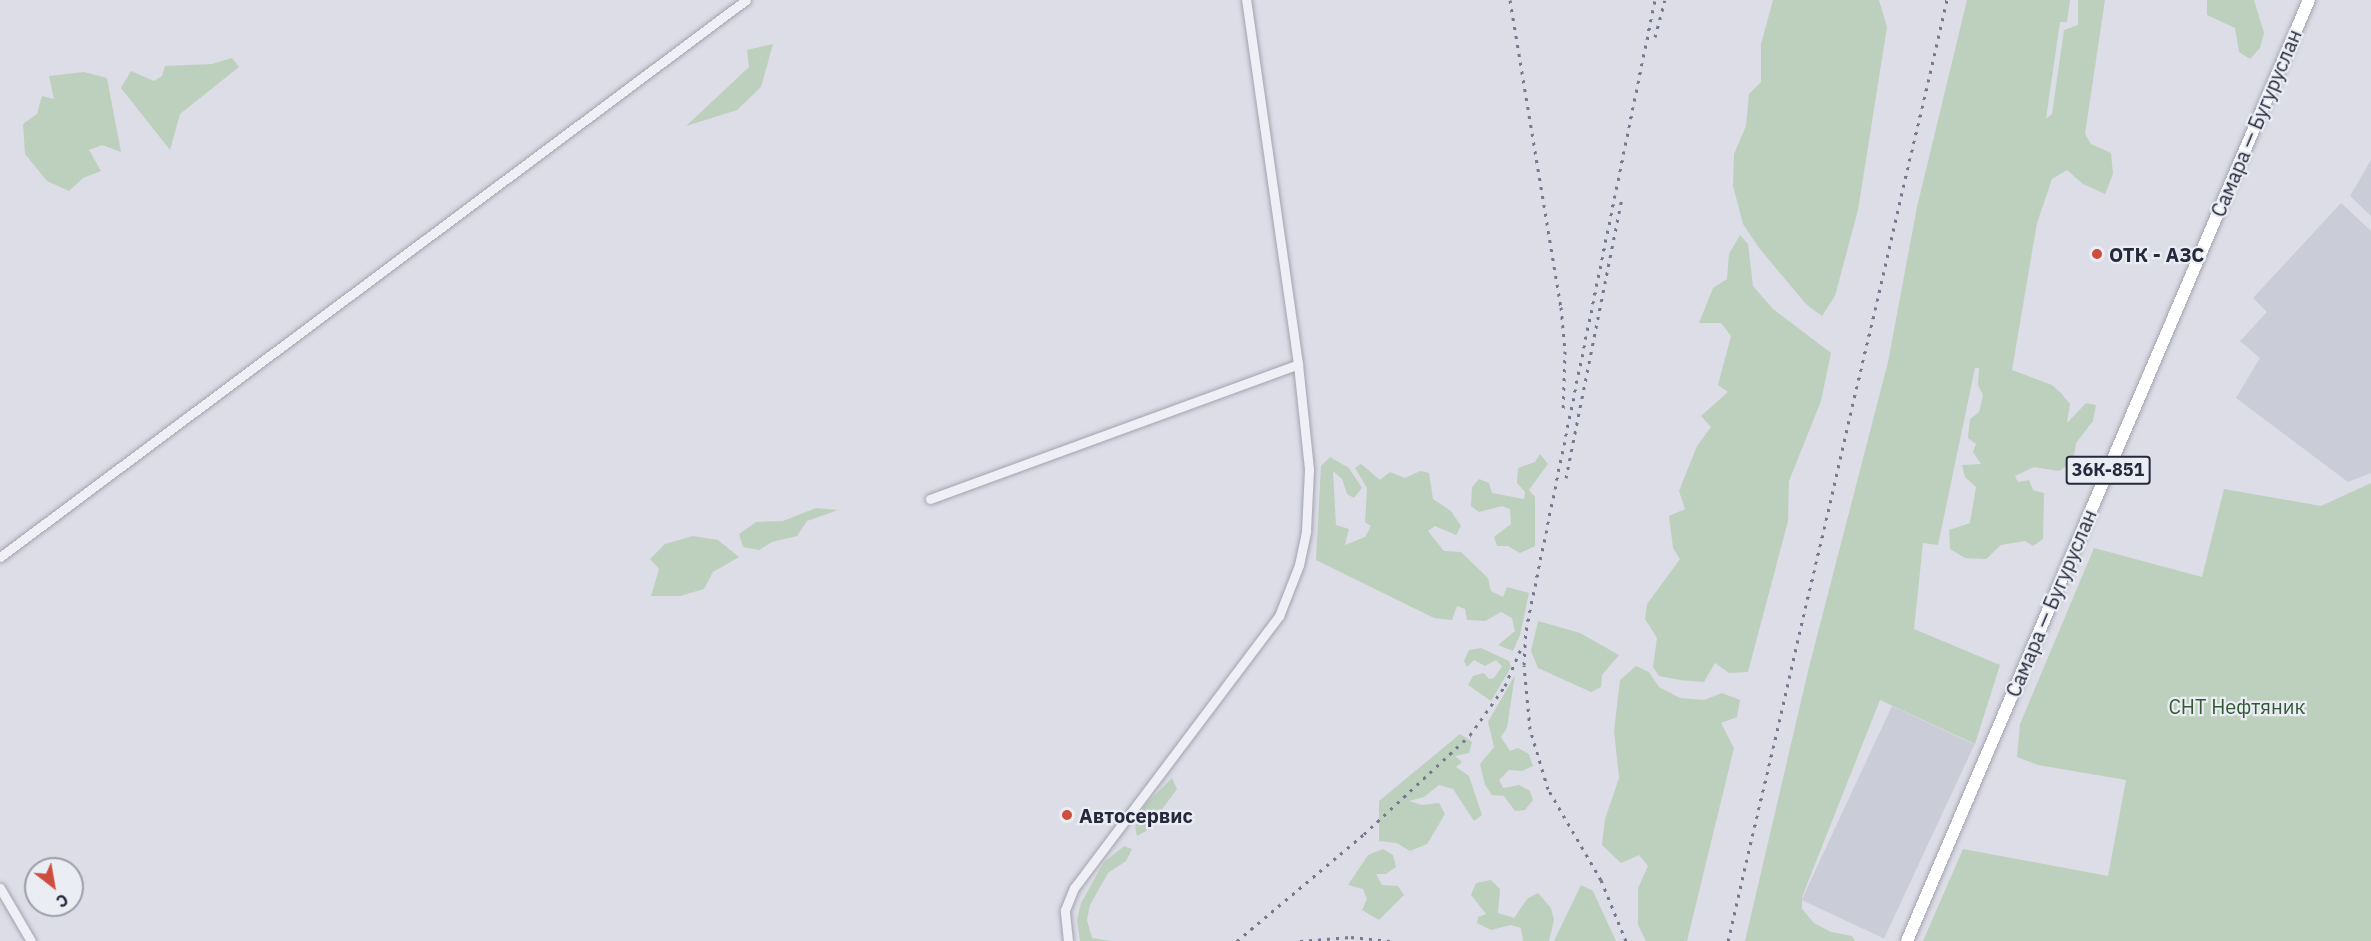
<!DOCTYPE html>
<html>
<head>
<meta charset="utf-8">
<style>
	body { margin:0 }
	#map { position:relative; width:2371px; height:941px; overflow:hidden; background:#dcdde6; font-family:"IBM Plex Sans",sans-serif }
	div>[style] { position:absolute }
	.built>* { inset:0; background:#caccd8; transform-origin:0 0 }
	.green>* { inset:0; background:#bdd0bd }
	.roads { filter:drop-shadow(0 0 2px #a2a3b0) drop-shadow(0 0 2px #a2a3b0) }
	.minor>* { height:9px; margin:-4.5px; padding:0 4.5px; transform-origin:4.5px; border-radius:4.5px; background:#efeff5 }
	.major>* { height:12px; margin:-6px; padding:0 6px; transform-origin:6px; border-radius:6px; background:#fff }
	.rail>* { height:3px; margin-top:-1.5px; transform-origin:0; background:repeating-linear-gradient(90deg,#757990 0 3px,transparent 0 9px) }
	.dots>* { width:16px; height:16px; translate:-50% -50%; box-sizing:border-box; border:3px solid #ebedf4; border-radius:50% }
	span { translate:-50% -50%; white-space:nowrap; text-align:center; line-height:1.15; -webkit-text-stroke:4.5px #ebedf4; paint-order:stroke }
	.shield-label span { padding:2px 4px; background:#ebedf4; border:2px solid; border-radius:4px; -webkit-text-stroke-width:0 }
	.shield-label { font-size:18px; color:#26283c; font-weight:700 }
	.street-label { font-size:20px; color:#26283c }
	.poi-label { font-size:20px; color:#26283c; font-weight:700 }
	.left { translate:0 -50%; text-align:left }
	.park-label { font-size:20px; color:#335836 }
	.north { position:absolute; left:24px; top:857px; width:60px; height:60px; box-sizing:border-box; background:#ebedf4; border:2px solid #9c9eaa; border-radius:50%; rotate:149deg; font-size:16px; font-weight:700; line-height:24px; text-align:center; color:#26283c }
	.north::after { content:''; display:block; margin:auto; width:21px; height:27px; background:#ce4e3e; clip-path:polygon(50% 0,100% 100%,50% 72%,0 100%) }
</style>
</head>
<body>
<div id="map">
	<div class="built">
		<i style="clip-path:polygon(2371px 160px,2371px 216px,2350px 196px)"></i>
		<i style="clip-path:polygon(2341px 203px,2371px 231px,2371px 473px,2348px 482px,2236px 398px,2260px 358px,2240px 341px,2267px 312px,2253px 298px)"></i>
		<i style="left:1892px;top:706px;width:91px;height:214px;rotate:25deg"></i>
	</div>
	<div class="green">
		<i style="clip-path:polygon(1773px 0,1879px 0,1887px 27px,1858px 210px,1835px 296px,1822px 316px,1806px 304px,1759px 248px,1743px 224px,1733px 186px,1734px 154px,1746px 126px,1749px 94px,1761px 82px,1761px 44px)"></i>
		<i style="clip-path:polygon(1967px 0,2070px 0,2067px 22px,2060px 22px,2046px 119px,2052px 114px,2064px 30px,2078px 25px,2078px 0,2105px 0,2085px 134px,2091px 144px,2111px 153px,2113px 174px,2105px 194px,2083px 184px,2067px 170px,2052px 179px,2037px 223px,2012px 370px,2052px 385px,2061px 393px,2070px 404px,2067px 423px,2086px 403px,2096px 405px,2093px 421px,2076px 443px,2073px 462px,2059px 471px,2034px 467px,2015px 476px,2018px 482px,2029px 480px,2033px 490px,2044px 493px,2043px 539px,2033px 546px,2025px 541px,2001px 545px,1986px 559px,1965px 558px,1950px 549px,1949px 530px,1970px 523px,1976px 487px,1965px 477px,1962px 465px,1981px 464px,1973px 452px,1976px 444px,1968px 438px,1970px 419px,1979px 412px,1983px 395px,1978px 385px,1979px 368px,1975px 368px,1938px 545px,1923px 543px,1914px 629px,2000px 665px,1975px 744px,1880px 700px,1802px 897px,1802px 909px,1814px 923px,1831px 932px,1852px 936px,1855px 941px,1745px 941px,1809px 667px,1888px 362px,1917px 207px)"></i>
		<i style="clip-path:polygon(2207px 0,2254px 0,2264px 33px,2260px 48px,2250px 59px,2239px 52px,2235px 28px,2207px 15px)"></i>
		<i style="clip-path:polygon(773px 44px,761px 87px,737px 110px,686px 126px,749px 67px,747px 50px)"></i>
		<i style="clip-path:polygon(232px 58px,239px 67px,180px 114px,170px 150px,121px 88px,131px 71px,154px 81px,162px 76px,165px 66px,212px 64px)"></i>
		<i style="clip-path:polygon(84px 72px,107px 78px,121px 152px,102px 145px,89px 150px,101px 171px,83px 178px,69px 191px,47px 181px,25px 154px,23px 124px,37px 114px,42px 96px,54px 99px,49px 76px)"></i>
		<i style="clip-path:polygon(1740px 235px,1748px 244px,1753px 286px,1773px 309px,1831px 353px,1821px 401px,1789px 481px,1788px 521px,1748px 672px,1729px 673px,1715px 663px,1704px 682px,1680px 680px,1659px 676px,1653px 667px,1657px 638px,1645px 619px,1647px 604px,1680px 559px,1673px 548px,1669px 516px,1685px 509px,1679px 491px,1697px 446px,1711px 427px,1701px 416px,1728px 392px,1718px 385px,1731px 336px,1721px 323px,1699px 323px,1713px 288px,1727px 279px,1729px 254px)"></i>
		<i style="clip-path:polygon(1540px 454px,1548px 464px,1529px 490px,1535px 497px,1535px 546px,1520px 553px,1508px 546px,1497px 546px,1494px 537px,1511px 524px,1510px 509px,1502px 506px,1479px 512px,1471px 506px,1472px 487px,1479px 479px,1489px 483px,1492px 493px,1524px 499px,1525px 492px,1517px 483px,1518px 468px,1535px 462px)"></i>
		<i style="clip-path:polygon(1330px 457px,1349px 468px,1362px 488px,1354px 498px,1347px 494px,1342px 479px,1333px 471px,1336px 525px,1349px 529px,1345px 545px,1365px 537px,1371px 526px,1365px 522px,1367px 488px,1355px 468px,1361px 464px,1380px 480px,1390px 472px,1405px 478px,1420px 471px,1429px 473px,1433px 499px,1451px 511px,1461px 526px,1456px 535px,1435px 526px,1428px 531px,1444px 551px,1461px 552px,1488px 578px,1491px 591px,1503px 597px,1507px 587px,1529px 593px,1520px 635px,1513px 651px,1498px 645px,1515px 631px,1512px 618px,1501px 612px,1485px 621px,1467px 620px,1465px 609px,1457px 606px,1452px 620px,1434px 618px,1316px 560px,1321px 466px)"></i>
		<i style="clip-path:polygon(2371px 483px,2371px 941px,1923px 941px,1963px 849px,2108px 876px,2126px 780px,2038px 765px,2017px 757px,2020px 724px,2094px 548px,2202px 577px,2224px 489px,2321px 506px)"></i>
		<i style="clip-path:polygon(816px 508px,838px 510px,807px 521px,797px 536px,772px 542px,759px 550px,743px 547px,739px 534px,756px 522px,783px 521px)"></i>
		<i style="clip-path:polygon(693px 536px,718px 540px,739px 557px,713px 572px,704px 589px,680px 596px,651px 596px,659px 569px,650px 559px,665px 544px)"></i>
		<i style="clip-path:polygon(1538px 621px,1580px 633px,1619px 655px,1602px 675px,1601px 687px,1591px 692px,1538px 668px,1531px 651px)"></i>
		<i style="clip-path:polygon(1481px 648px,1509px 661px,1511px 667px,1491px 701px,1468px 685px,1473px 676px,1484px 673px,1489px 679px,1494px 678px,1502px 666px,1496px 660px,1485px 666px,1474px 660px,1467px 667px,1464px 661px,1469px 650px)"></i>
		<i style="clip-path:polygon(1636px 666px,1649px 672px,1659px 687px,1680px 698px,1704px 700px,1722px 693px,1740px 700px,1737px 717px,1721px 723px,1734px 748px,1687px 941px,1646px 941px,1638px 925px,1638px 888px,1648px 866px,1639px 855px,1621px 863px,1602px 845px,1605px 819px,1619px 778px,1614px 731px,1620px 680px)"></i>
		<i style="clip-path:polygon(1515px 675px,1507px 728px,1501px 737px,1510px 751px,1518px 748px,1529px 754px,1533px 766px,1522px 771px,1509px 770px,1499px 780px,1503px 788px,1519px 785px,1530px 791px,1533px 800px,1525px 810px,1515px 811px,1504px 796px,1492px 795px,1485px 785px,1480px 764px,1494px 747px,1488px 722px)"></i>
		<i style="clip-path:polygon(1460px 734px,1472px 742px,1469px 753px,1455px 756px,1462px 762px,1456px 767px,1469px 776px,1482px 815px,1474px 821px,1453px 789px,1439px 785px,1424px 797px,1409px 801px,1422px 805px,1439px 803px,1445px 814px,1427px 844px,1410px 851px,1397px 843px,1379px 841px,1379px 801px)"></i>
		<i style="clip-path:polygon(1172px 778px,1177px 789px,1146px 831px,1137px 836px,1135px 827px,1144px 806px)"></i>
		<i style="clip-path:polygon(1124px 846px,1132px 849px,1126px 861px,1108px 873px,1090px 905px,1087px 920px,1092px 938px,1111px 941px,1080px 941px,1077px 920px,1081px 903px,1104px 862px)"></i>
		<i style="clip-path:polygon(1383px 849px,1393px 855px,1396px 867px,1386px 874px,1376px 874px,1382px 885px,1398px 886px,1404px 895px,1379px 920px,1362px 910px,1367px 899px,1363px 889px,1348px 885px,1368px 855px)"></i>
		<i style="clip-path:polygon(1491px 880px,1500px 889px,1498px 913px,1514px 918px,1527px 899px,1538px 893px,1551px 908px,1554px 920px,1549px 941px,1523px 941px,1521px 928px,1511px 925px,1491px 930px,1477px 923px,1478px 917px,1486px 914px,1471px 895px,1476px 883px)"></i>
		<i style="clip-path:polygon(1581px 885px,1593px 891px,1616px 941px,1554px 941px)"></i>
	</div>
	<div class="roads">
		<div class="minor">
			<i style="left:930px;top:499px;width:392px;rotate:-20.1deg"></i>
			<i style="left:0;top:557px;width:931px;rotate:-36.75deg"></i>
			<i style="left:0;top:888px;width:61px;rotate:59.7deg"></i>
			<i style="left:1068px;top:941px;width:31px;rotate:-96deg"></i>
			<i style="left:1065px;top:910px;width:24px;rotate:-68deg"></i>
			<i style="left:1074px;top:888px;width:341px;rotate:-53deg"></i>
			<i style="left:1279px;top:616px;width:55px;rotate:-68.6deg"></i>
			<i style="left:1299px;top:565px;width:35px;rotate:-78deg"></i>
			<i style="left:1306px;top:531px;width:62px;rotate:-87.2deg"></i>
			<i style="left:1309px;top:469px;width:106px;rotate:-96deg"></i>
			<i style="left:1298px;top:364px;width:368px;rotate:-98.1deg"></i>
		</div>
		<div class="major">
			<i style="left:1907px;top:941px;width:1023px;rotate:-66.87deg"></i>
		</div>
	</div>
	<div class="rail">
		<i style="left:1510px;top:0;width:311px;rotate:80.6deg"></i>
		<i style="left:1561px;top:307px;width:44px;rotate:84.8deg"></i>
		<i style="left:1565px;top:351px;width:62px;rotate:91.8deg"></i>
		<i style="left:1655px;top:37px;width:38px;rotate:-75deg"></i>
		<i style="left:1566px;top:478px;width:286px;rotate:-78.7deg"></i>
		<i style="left:1237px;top:941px;width:166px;rotate:-40.1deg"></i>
		<i style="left:1364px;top:834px;width:145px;rotate:-43deg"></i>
		<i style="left:1470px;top:735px;width:60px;rotate:-54.5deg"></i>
		<i style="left:1505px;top:686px;width:39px;rotate:-67deg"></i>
		<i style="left:1300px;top:941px;width:51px;rotate:-4.5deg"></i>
		<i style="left:1351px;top:937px;width:39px;rotate:6deg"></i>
		<i style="left:1626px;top:941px;width:66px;rotate:-112.3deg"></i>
		<i style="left:1601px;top:880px;width:105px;rotate:-120.2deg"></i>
		<i style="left:1548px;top:789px;width:63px;rotate:-106.7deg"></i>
		<i style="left:1530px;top:729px;width:64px;rotate:-95.4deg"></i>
		<i style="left:1524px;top:665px;width:35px;rotate:-87deg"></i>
		<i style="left:1526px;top:630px;width:643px;rotate:-78.43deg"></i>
		<i style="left:1728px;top:941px;width:966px;rotate:-76.9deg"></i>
	</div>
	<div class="dots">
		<i style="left:2097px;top:254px;background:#ce4e3e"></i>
		<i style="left:1067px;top:815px;background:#ce4e3e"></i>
	</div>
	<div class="shield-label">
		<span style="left:2108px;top:470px">36К-851</span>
	</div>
	<div class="street-label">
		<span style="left:2256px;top:123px;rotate:-67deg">Самара — Бугуруслан</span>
		<span style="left:2051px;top:603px;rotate:-67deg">Самара — Бугуруслан</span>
	</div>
	<div class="poi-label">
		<span class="left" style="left:2109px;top:254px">ОТК - АЗС</span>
		<span class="left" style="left:1079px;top:815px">Автосервис</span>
	</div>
	<div class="park-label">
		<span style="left:2237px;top:706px">СНТ Нефтяник</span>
	</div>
	<div class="north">С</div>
</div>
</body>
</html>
